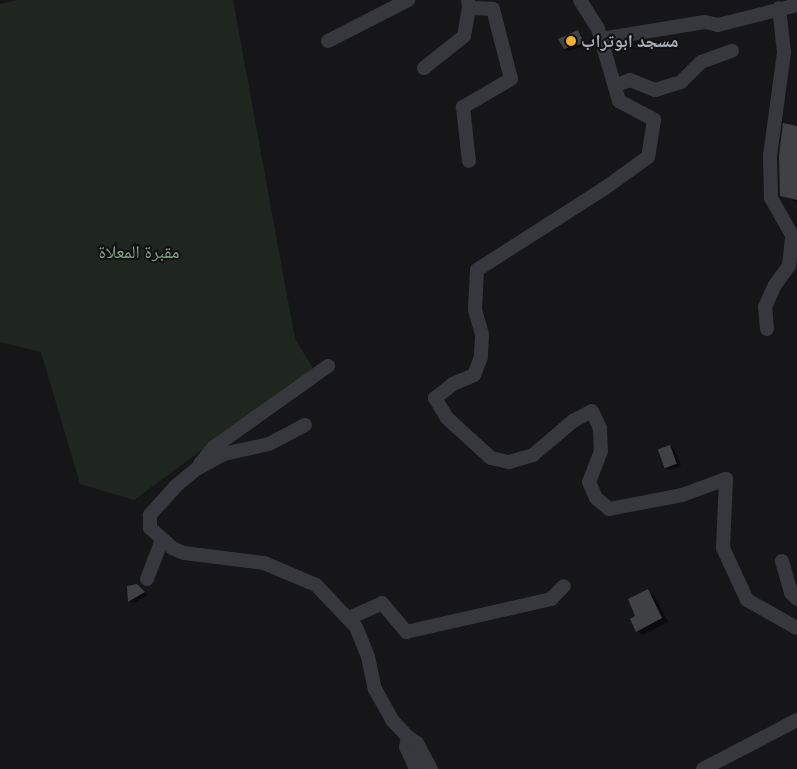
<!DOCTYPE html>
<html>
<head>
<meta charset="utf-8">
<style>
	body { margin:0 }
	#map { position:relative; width:797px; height:769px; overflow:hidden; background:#161618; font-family:"Fira Sans","Noto Naskh Arabic",sans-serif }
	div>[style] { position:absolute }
	.green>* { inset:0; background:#1e261f }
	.shadow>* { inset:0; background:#0007 }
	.building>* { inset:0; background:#404145; transform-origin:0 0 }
	.minor>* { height:14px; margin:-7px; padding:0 7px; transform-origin:7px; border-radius:7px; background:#37383d }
	.dots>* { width:14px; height:14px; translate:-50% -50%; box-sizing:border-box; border:2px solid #111113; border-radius:50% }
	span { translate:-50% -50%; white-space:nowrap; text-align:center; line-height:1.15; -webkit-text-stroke:4px #111113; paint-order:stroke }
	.poi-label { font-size:18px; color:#a8adb8; font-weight:700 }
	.left { translate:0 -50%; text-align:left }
	.park-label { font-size:18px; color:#7fa381 }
</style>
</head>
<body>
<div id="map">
	<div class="green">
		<i style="clip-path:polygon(18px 0,233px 0,295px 339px,313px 368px,134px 500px,80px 484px,41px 352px,0 342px,0 4px)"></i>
	</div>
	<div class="shadow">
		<i style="clip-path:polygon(578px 31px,588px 45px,569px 51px,565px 49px)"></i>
		<i style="clip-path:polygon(797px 127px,797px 202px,781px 195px)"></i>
		<i style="clip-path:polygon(670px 446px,674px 449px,681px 466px,671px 470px,666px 468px)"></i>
		<i style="clip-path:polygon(137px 585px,148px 595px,133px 603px,129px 601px)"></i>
		<i style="clip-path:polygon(648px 591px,654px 595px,668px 622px,643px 635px,637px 631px,637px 617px)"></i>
	</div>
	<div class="building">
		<i style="clip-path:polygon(578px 30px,584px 43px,564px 49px,558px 39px)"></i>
		<i style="clip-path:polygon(783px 123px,797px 126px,797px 200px,780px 196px,779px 156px)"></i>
		<i style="left:670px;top:445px;width:20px;height:13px;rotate:70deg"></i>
		<i style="clip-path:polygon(137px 584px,145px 592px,128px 602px,127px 586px)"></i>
		<i style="clip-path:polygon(648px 589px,662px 618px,636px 632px,630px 619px,635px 616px,628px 599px)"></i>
	</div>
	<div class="minor">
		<i style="left:468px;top:0;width:8px;rotate:83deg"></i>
		<i style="left:469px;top:8px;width:24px;rotate:2deg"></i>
		<i style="left:493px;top:9px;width:72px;rotate:75.6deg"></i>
		<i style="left:511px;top:79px;width:56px;rotate:149.7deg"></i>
		<i style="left:463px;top:107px;width:54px;rotate:83.7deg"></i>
		<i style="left:580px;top:0;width:34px;rotate:58deg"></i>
		<i style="left:598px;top:29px;width:75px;rotate:73.7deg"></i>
		<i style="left:619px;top:101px;width:40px;rotate:28deg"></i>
		<i style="left:654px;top:120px;width:37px;rotate:99deg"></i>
		<i style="left:648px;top:157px;width:53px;rotate:144.2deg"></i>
		<i style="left:605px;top:188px;width:152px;rotate:147.4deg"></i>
		<i style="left:477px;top:270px;width:40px;rotate:92.9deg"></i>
		<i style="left:475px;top:310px;width:26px;rotate:74deg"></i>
		<i style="left:482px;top:335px;width:22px;rotate:93deg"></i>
		<i style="left:481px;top:357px;width:19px;rotate:111deg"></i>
		<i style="left:474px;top:375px;width:23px;rotate:157deg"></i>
		<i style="left:453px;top:384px;width:23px;rotate:142deg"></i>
		<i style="left:435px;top:398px;width:23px;rotate:59deg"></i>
		<i style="left:447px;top:418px;width:59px;rotate:42.3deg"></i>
		<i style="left:491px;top:458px;width:18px;rotate:13deg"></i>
		<i style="left:509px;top:462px;width:25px;rotate:-16deg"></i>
		<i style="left:533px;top:455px;width:52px;rotate:-40.4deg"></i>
		<i style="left:573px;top:421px;width:21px;rotate:-28deg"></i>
		<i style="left:592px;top:411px;width:19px;rotate:65deg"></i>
		<i style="left:600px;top:428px;width:23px;rotate:88deg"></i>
		<i style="left:601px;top:451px;width:33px;rotate:111deg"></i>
		<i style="left:589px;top:482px;width:17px;rotate:66deg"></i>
		<i style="left:596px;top:498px;width:17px;rotate:40deg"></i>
		<i style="left:609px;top:509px;width:74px;rotate:-10.9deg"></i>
		<i style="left:682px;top:495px;width:47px;rotate:-20deg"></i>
		<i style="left:726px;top:479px;width:69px;rotate:92.5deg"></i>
		<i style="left:723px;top:548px;width:57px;rotate:65.2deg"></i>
		<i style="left:747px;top:600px;width:57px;rotate:29.2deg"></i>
		<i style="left:601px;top:39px;width:105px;rotate:-9.3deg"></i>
		<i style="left:705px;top:22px;width:13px;rotate:13deg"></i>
		<i style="left:718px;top:25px;width:81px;rotate:-14.2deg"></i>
		<i style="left:328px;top:41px;width:90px;rotate:-27.1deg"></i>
		<i style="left:424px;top:68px;width:51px;rotate:-38.7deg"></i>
		<i style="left:464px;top:36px;width:28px;rotate:-80deg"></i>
		<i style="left:615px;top:86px;width:16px;rotate:-22deg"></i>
		<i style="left:630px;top:80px;width:27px;rotate:22deg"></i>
		<i style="left:655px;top:90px;width:27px;rotate:-17deg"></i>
		<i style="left:681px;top:82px;width:28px;rotate:-45deg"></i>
		<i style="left:701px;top:62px;width:33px;rotate:-20deg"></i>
		<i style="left:767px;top:329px;width:22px;rotate:-95deg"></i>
		<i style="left:765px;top:307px;width:24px;rotate:-66deg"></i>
		<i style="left:775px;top:285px;width:24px;rotate:-54deg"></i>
		<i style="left:789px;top:266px;width:31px;rotate:-84deg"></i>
		<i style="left:792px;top:235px;width:43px;rotate:-119.6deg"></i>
		<i style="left:771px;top:198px;width:42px;rotate:-91.4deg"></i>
		<i style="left:770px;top:156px;width:105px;rotate:-82.3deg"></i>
		<i style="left:784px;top:52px;width:44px;rotate:-96.5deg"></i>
		<i style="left:305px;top:425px;width:41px;rotate:152.2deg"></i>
		<i style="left:269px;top:444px;width:46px;rotate:167.5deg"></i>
		<i style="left:224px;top:454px;width:33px;rotate:151deg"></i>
		<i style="left:195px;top:470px;width:26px;rotate:140deg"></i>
		<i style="left:175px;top:487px;width:38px;rotate:132deg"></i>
		<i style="left:150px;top:515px;width:13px;rotate:90deg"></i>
		<i style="left:150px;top:528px;width:30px;rotate:42deg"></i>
		<i style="left:172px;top:548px;width:13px;rotate:23deg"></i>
		<i style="left:184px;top:553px;width:81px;rotate:7.1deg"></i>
		<i style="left:264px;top:563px;width:56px;rotate:22.9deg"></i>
		<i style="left:316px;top:585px;width:58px;rotate:46.4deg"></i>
		<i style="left:356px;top:627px;width:32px;rotate:68deg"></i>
		<i style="left:368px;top:657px;width:33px;rotate:78deg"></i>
		<i style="left:375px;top:689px;width:35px;rotate:61deg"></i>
		<i style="left:392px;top:720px;width:23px;rotate:47deg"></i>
		<i style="left:200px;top:464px;width:22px;rotate:-51deg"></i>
		<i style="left:214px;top:447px;width:140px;rotate:-35.4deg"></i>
		<i style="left:782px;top:561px;width:33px;rotate:74deg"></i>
		<i style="left:791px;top:593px;width:8px;rotate:45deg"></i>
		<i style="left:147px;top:579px;width:42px;rotate:-69deg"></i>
		<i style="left:349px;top:618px;width:36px;rotate:-24deg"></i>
		<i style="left:382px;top:603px;width:38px;rotate:50deg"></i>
		<i style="left:406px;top:632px;width:149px;rotate:-12.8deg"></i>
		<i style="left:551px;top:599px;width:18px;rotate:-45deg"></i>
		<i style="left:416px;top:769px;width:24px;rotate:-114deg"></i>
		<i style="left:406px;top:747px;width:10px;rotate:-79deg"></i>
		<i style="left:408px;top:737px;width:11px;rotate:34deg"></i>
		<i style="left:417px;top:743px;width:30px;rotate:62deg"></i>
		<i style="left:703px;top:769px;width:106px;rotate:-27.5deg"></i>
	</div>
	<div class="dots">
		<i style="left:571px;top:41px;background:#f2b134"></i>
	</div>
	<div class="poi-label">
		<span class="left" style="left:581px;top:41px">مسجد ابوتراب</span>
	</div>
	<div class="park-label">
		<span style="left:139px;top:252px">مقبرة المعلاة</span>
	</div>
</div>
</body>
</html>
